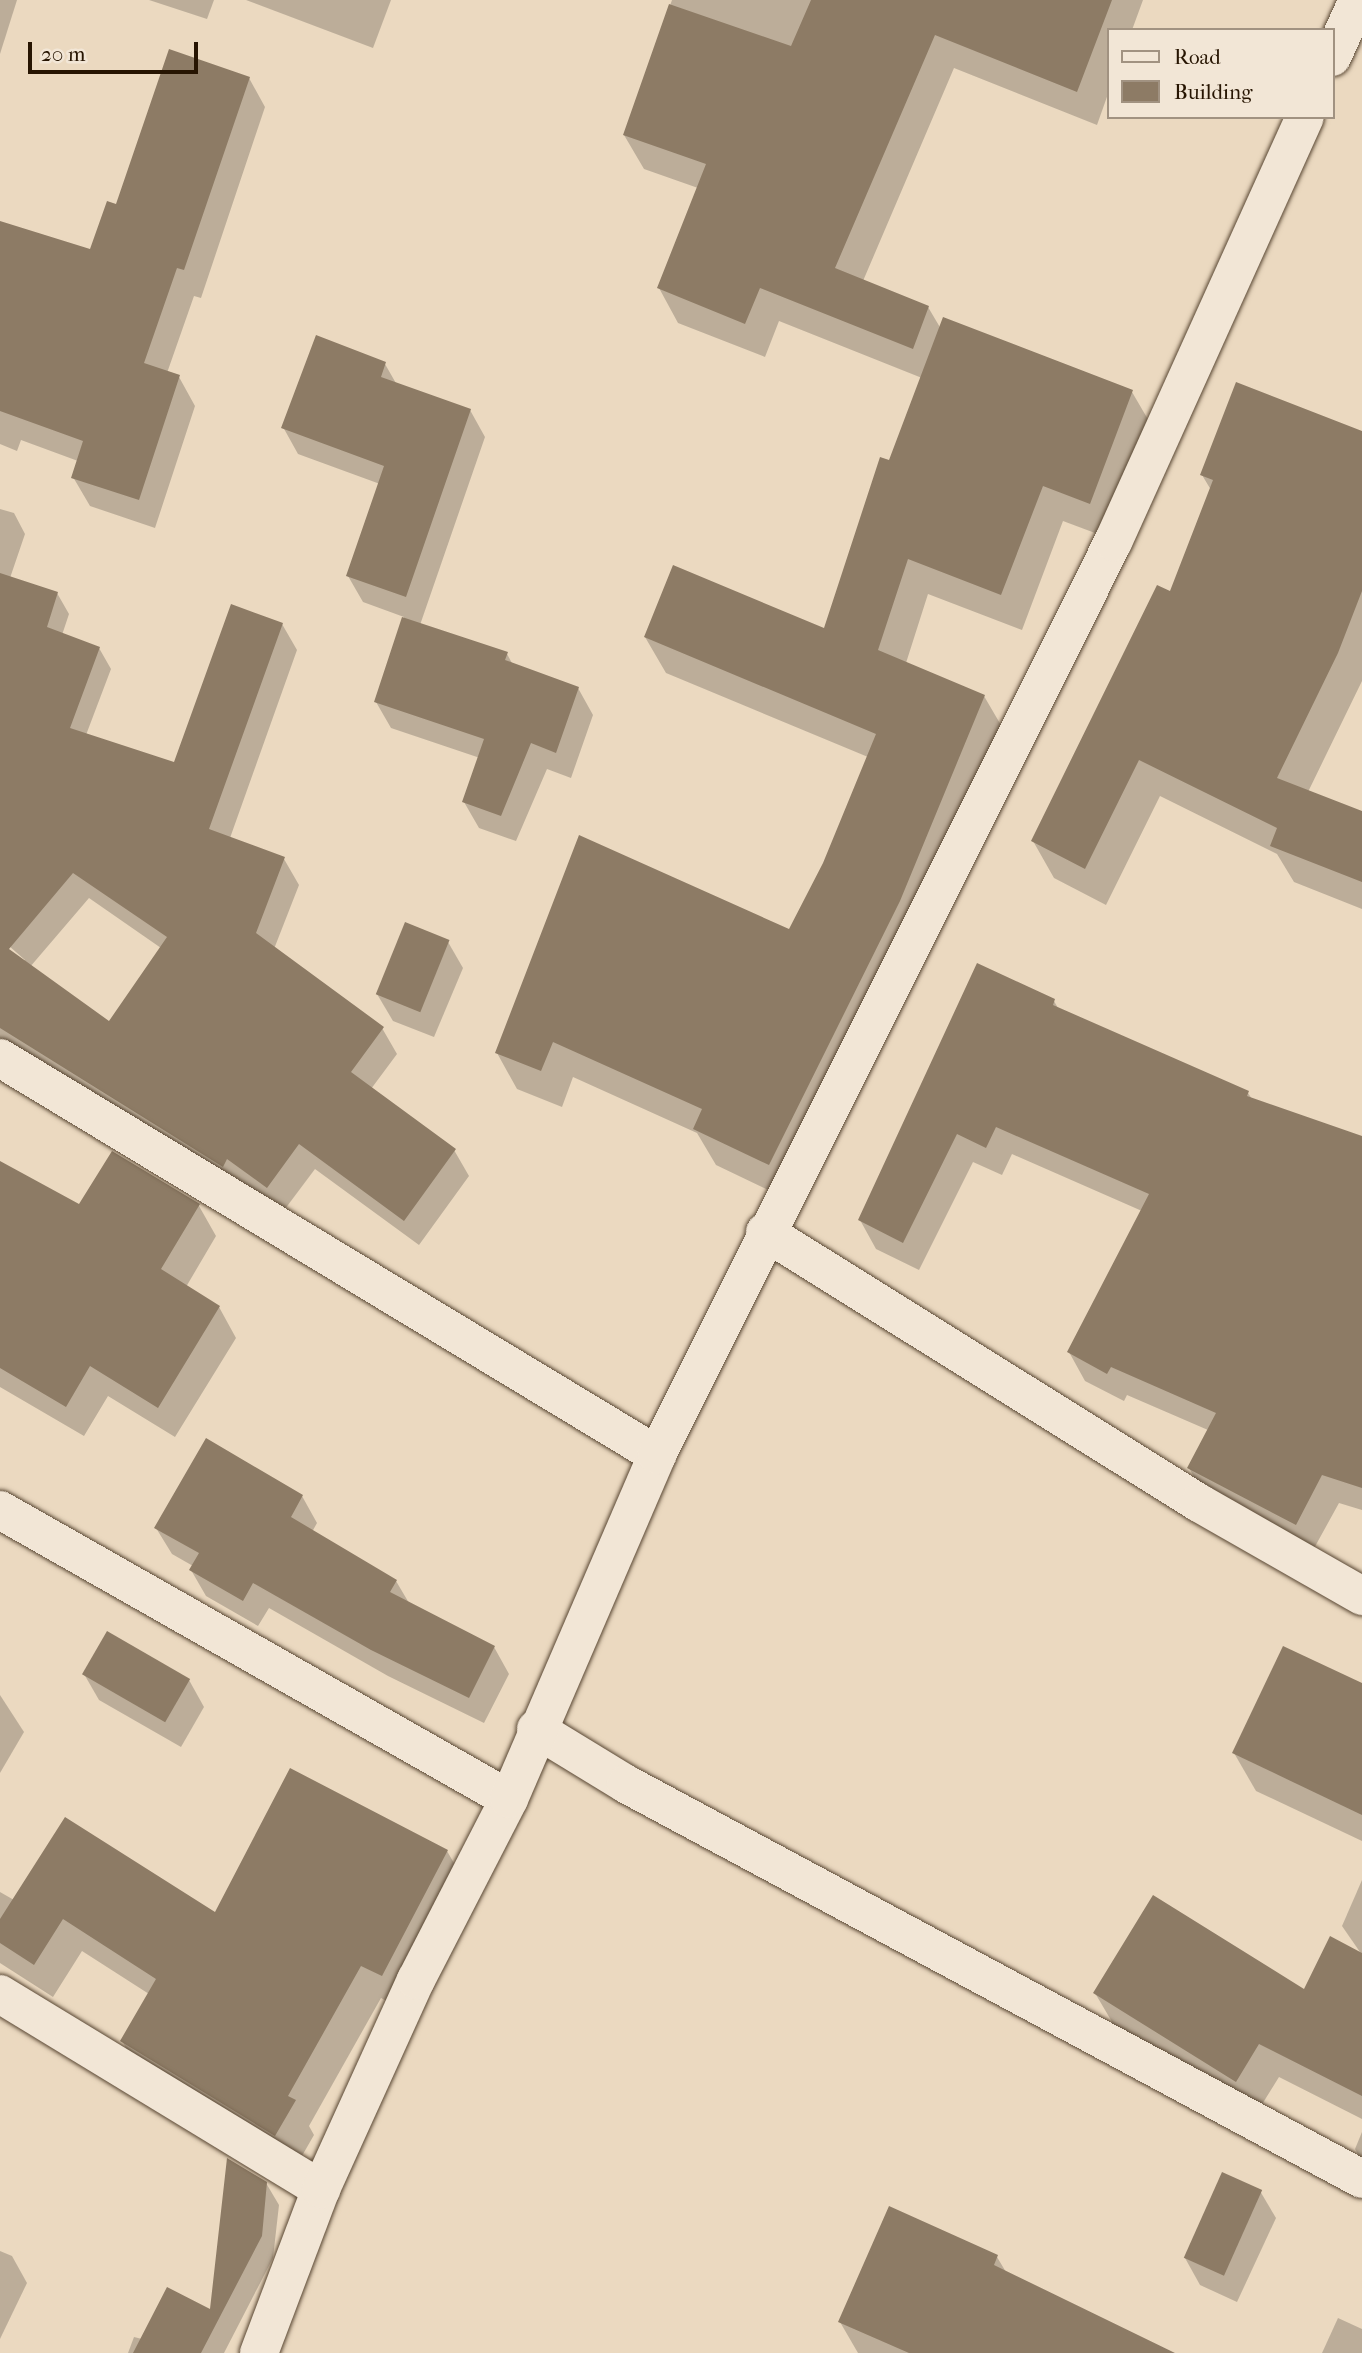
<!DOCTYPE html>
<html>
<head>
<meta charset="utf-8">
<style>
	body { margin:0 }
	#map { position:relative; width:1362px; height:2353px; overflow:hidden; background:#ebd9c0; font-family:"IM FELL French Canon",serif }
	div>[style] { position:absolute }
	.shadow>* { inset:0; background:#0003 }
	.building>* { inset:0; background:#8d7b65; transform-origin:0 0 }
	.roads { filter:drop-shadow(0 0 2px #584632) drop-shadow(0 0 2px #584632) }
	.minor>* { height:38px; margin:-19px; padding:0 19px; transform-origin:19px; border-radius:19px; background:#f2e6d6 }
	span { translate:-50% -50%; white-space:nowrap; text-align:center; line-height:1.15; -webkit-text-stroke:5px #f2e6d6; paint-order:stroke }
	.legend { position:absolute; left:1107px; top:28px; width:228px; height:91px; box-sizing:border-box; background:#f2e6d6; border:2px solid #a19281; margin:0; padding:9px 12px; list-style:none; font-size:21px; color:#271502 }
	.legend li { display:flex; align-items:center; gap:14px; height:35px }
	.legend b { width:35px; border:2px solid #a19281 }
	.scale { position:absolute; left:28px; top:42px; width:170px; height:32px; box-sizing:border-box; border:4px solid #271502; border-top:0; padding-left:9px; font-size:21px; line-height:24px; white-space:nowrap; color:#271502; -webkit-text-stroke:5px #f2e6d6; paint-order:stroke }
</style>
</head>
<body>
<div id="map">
	<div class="shadow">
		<i style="clip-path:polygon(0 0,17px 0,0 54px)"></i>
		<i style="clip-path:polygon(149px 0,214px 0,207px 19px)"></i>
		<i style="clip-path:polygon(246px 0,391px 0,373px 48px)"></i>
		<i style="clip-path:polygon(672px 0,1143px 0,1132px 30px,1108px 30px,1108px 94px,1097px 125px,954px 68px,863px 281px,928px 307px,941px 329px,1132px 392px,1153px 428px,1111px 539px,1063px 521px,1022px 630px,928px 594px,906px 663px,984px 696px,1005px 732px,789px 1200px,716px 1165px,697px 1133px,573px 1077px,562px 1107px,517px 1089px,497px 1053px,790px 932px,808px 903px,868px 757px,666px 673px,645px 637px,825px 630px,922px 378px,779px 321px,765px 357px,678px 323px,659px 288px,698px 188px,644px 169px,624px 135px)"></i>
		<i style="clip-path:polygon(249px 78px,265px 107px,201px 298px,194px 296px,167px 373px,179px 377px,195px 406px,155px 528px,90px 506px,73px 477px,78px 461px,21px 440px,17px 451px,0 444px,0 222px,91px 252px,117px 206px)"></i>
		<i style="clip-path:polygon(385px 364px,397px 385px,470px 410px,485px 437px,420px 625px,507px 654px,513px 665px,578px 688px,593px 715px,571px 778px,547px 769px,516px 841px,479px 828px,464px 802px,480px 758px,391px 728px,376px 702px,404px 617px,363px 602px,348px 576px,380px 484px,298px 454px,283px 427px)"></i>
		<i style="clip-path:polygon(1362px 433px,1362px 681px,1308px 792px,1362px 813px,1362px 909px,1294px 882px,1277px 854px,1160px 796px,1106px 905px,1054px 878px,1033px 841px,1171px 594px,1211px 490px,1202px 475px)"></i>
		<i style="clip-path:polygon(evenodd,0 509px,14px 513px,25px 534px,10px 578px,57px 593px,69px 614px,62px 635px,99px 648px,111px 669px,86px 735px,175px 764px,282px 624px,297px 650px,230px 838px,284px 859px,299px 885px,274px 949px,382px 1028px,397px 1054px,371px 1089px,454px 1150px,469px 1176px,419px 1245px,315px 1169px,282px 1213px,0 1041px,0 976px,25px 960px,0 938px,0 509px,89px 898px,161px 948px,109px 1023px,30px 967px,89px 898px)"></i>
		<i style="clip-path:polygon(448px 942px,463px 968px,434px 1037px,393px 1021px,377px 994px)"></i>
		<i style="clip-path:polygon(1054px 1001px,1059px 1010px,1248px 1093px,1252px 1099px,1362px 1139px,1362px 1510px,1339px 1503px,1312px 1552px,1205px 1496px,1189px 1468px,1208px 1430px,1127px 1395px,1124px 1401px,1085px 1381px,1069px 1352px,1142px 1211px,1012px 1154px,1002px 1175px,973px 1162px,919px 1270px,876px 1249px,860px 1220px)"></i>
		<i style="clip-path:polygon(0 1163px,80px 1206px,199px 1206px,216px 1236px,186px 1287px,219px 1307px,236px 1338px,175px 1437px,108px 1396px,84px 1436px,0 1387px)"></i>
		<i style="clip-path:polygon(302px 1496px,317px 1523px,312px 1532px,396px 1581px,409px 1603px,494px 1647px,509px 1674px,484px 1723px,388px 1676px,269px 1608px,258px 1626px,206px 1596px,191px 1570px,193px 1566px,172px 1554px,156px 1528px)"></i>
		<i style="clip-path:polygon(84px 1674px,189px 1680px,204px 1707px,181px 1747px,99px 1700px)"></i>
		<i style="clip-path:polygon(1362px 1685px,1362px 1841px,1256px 1791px,1234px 1753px)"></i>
		<i style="clip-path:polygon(0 1695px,24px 1732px,0 1773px)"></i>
		<i style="clip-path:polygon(447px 1851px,466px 1884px,401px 2009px,381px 1998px,309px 2126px,314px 2135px,295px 2168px,142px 2075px,122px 2041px,149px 1994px,82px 1951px,53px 1997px,0 1963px,0 1892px,14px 1900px,216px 1915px)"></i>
		<i style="clip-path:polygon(1362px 1880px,1362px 1955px,1342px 1926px)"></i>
		<i style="clip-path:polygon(1095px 1993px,1362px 2046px,1362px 2119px,1279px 2077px,1256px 2114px,1115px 2027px)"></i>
		<i style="clip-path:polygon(1362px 2132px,1362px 2161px,1355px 2149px)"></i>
		<i style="clip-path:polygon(266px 2183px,279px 2205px,273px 2258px,224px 2353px,128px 2353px,134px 2337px,142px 2339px,211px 2312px)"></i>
		<i style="clip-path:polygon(1260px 2191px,1276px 2218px,1237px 2302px,1200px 2285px,1185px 2258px)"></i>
		<i style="clip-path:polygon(0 2251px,12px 2256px,27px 2283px,0 2339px)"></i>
		<i style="clip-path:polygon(997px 2257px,1006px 2272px,1157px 2353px,858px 2353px,840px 2322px)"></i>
		<i style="clip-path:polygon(1338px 2318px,1362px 2329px,1362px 2353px,1322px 2353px)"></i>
	</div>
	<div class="building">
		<i style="clip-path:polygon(811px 0,1112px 0,1077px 92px,935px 35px,835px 268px,929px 306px,913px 349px,760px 288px,745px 324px,657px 288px,706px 164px,623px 135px,669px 4px,791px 46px)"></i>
		<i style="clip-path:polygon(169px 49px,250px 77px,184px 270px,177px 268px,144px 363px,180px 375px,139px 500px,71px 478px,83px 441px,0 411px,0 221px,90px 249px,107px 201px,116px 204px)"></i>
		<i style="clip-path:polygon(943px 317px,1133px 390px,1090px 504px,1043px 486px,1001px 595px,908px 559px,878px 650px,985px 695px,900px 901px,769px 1165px,693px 1129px,702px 1109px,553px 1042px,541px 1071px,495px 1053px,579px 835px,789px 929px,823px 863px,876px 734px,644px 637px,673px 565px,824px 628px,880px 457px,889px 460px)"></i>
		<i style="clip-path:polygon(316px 335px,386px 362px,381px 377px,471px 409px,406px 597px,346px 576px,384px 466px,281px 428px)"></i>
		<i style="clip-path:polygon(1236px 382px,1362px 431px,1362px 591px,1338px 653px,1277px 778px,1362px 811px,1362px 882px,1270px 846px,1277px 828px,1139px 760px,1085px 869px,1031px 841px,1157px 585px,1170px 591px,1213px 480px,1200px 475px)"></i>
		<i style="clip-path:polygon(evenodd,0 573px,58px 592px,47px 627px,100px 647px,70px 728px,174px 762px,231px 604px,283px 623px,209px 829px,285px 857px,256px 933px,384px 1027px,351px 1072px,456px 1149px,404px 1221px,299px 1144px,267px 1188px,227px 1159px,223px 1167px,0 1028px,0 573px,73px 873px,167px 937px,109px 1021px,9px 949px,73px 873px)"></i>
		<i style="clip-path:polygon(402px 617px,508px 652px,505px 660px,579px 687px,556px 753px,531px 743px,501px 816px,462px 802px,484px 739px,374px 702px)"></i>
		<i style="left:405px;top:922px;width:48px;height:78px;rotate:22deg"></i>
		<i style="clip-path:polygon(977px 963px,1055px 999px,1053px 1005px,1249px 1091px,1247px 1096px,1362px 1136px,1362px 1488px,1322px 1475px,1296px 1525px,1187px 1468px,1216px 1413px,1111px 1367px,1107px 1374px,1067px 1352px,1149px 1194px,996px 1127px,986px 1148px,957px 1134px,903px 1243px,858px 1220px)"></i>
		<i style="clip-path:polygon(112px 1151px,200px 1204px,161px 1269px,220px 1306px,158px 1408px,90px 1366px,66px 1407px,0 1368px,0 1161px,79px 1204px)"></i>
		<i style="clip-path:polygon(206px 1438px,303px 1495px,291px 1517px,397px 1580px,390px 1592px,495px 1646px,469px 1698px,371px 1650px,253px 1583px,243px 1601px,189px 1570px,199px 1553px,154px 1528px)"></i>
		<i style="left:107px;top:1631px;width:96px;height:50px;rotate:30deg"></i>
		<i style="clip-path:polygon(1283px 1646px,1362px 1683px,1362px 1815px,1232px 1753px)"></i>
		<i style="clip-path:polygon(290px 1768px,448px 1850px,382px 1976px,361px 1966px,288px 2096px,296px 2100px,275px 2136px,120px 2041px,156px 1979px,63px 1919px,34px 1965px,0 1943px,0 1919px,65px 1817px,215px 1912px)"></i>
		<i style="clip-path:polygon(1153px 1895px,1304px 1989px,1330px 1936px,1362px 1953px,1362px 2096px,1259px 2044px,1236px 2082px,1093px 1993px)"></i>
		<i style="clip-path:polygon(227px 2158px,267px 2182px,262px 2236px,201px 2353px,133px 2353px,167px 2287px,210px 2309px)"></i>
		<i style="left:1222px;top:2172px;width:44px;height:94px;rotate:24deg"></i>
		<i style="clip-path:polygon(889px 2206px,998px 2255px,994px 2265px,1175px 2353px,909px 2353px,838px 2322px)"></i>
	</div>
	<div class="roads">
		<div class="minor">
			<i style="left:1332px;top:57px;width:63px;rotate:-65.5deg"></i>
			<i style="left:0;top:1058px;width:768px;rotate:31.14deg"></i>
			<i style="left:765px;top:1232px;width:512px;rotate:31.98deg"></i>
			<i style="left:1199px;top:1503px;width:188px;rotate:29.7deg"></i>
			<i style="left:0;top:1510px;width:585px;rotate:29.59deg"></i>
			<i style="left:536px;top:1729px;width:105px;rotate:31.4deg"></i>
			<i style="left:626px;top:1784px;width:835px;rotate:28.22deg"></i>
			<i style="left:0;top:1994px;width:376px;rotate:31.3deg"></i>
			<i style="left:259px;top:2353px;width:175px;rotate:-69.3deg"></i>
			<i style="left:321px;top:2189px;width:230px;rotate:-65.6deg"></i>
			<i style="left:416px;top:1980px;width:203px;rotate:-62.8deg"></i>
			<i style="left:509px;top:1799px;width:374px;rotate:-66.7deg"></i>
			<i style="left:657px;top:1455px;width:1021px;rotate:-63.46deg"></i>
			<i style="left:1113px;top:542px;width:466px;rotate:-65.7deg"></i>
		</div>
	</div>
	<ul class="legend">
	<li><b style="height:9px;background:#f2e6d6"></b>Road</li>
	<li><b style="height:19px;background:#8d7b65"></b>Building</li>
	</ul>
	<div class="scale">20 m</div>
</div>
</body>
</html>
